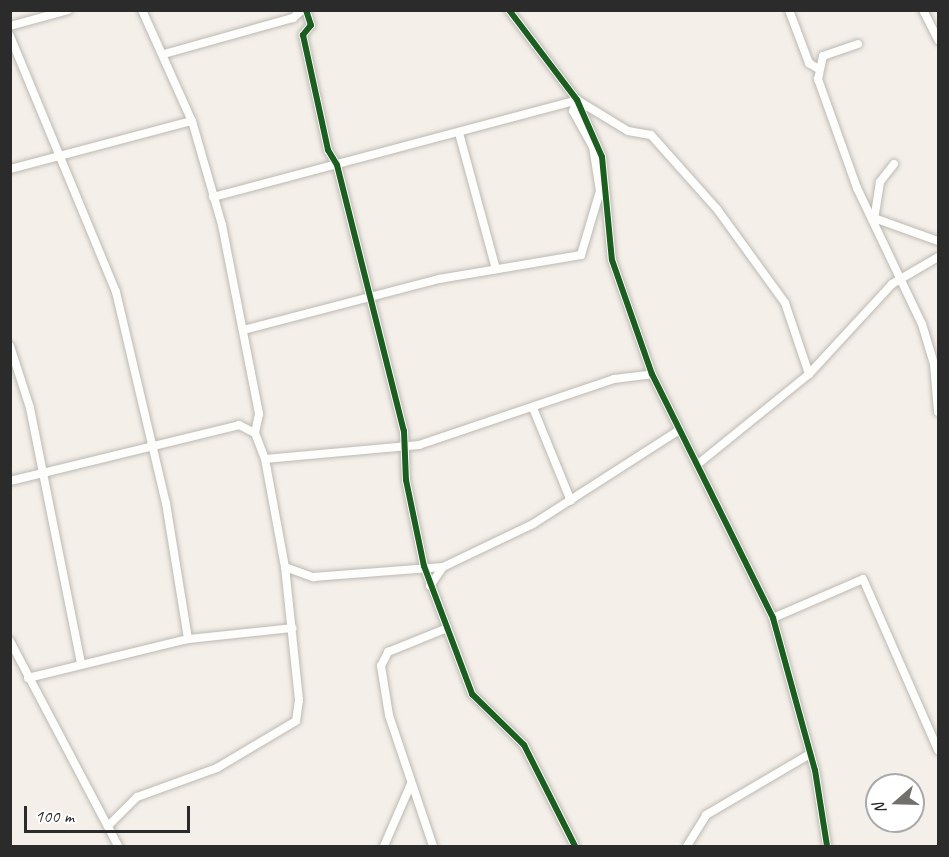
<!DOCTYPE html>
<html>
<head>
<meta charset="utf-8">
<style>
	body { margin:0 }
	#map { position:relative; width:949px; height:857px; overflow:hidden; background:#f4efe8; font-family:Caveat,sans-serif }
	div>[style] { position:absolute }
	.roads { filter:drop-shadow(0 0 2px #bcb9b4) drop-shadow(0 0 2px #bcb9b4) }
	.minor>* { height:8px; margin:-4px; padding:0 4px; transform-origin:4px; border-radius:4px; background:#fdfdfc }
	.cycleway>* { height:6px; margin:-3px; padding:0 3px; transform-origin:3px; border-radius:3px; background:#1b5e20 }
	span { translate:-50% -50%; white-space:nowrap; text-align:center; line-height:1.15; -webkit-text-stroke:6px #fff; paint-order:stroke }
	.frame { position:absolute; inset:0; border:12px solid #2b2b2b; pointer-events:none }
	.north { position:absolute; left:865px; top:773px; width:60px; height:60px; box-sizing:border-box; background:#fff; border:2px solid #aaa; border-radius:50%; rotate:250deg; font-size:16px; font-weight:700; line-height:24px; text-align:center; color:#2b2b2b }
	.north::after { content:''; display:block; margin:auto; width:21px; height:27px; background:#71706d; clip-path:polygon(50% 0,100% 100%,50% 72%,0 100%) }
	.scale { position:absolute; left:24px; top:806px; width:166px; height:27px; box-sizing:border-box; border:3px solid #2b2b2b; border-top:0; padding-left:8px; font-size:18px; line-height:21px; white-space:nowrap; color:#2b2b2b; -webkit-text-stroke:4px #fff; paint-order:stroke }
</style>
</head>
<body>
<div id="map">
	<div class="roads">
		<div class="minor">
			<i style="left:142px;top:10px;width:122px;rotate:65.8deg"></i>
			<i style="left:192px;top:121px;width:108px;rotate:73.9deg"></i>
			<i style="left:222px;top:225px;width:193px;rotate:78.9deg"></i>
			<i style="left:259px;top:414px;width:19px;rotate:102deg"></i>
			<i style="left:306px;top:10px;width:16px;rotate:72deg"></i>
			<i style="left:311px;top:25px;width:13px;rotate:129deg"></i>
			<i style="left:303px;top:35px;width:118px;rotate:77.7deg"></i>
			<i style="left:328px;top:150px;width:17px;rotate:59deg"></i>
			<i style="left:337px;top:165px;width:274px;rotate:75.9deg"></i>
			<i style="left:404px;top:431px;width:49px;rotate:87.7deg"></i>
			<i style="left:406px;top:480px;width:88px;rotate:78.2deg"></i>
			<i style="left:424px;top:566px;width:137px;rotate:69.4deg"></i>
			<i style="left:472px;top:694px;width:73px;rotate:44.4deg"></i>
			<i style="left:524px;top:745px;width:113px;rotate:63.2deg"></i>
			<i style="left:509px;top:10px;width:113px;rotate:52.9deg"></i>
			<i style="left:577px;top:100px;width:62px;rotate:66.3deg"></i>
			<i style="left:602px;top:157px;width:103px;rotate:84.5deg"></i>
			<i style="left:612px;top:260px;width:121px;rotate:70.7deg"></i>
			<i style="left:652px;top:374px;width:272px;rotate:63.6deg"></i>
			<i style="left:773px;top:618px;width:158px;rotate:74.6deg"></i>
			<i style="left:815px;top:770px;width:77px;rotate:81deg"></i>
			<i style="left:789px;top:10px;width:57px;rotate:69.3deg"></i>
			<i style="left:809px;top:63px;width:9px;rotate:32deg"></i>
			<i style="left:923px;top:10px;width:34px;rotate:63deg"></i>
			<i style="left:10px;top:26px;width:60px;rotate:-15.4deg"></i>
			<i style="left:10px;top:36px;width:277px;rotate:67.5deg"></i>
			<i style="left:116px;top:292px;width:217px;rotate:76.7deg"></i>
			<i style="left:166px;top:503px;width:138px;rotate:80.8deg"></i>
			<i style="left:858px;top:44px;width:37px;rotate:161deg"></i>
			<i style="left:823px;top:56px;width:24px;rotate:102deg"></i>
			<i style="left:818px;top:79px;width:116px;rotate:70.3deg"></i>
			<i style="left:857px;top:188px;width:151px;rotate:64.5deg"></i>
			<i style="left:922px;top:324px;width:42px;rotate:73.3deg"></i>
			<i style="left:934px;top:364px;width:48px;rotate:85.2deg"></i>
			<i style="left:164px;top:54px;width:134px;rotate:-15.6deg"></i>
			<i style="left:293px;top:18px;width:12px;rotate:-42deg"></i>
			<i style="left:577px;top:100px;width:60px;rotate:31.3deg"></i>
			<i style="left:628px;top:131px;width:23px;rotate:10deg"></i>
			<i style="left:651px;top:135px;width:99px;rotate:48.3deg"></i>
			<i style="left:717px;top:209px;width:116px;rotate:54.1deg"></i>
			<i style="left:785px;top:303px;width:75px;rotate:71.3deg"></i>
			<i style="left:459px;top:133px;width:141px;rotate:74.8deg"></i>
			<i style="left:894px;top:164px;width:23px;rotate:128deg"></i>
			<i style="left:880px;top:182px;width:36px;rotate:99deg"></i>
			<i style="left:874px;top:218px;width:68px;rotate:19.8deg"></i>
			<i style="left:10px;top:169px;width:188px;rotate:-14.8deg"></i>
			<i style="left:213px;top:197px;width:377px;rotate:-14.9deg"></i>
			<i style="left:243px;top:330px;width:203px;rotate:-14.6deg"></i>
			<i style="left:439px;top:279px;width:144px;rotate:-9.6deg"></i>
			<i style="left:581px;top:255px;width:67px;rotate:-73.5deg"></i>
			<i style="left:600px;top:191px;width:45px;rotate:-99deg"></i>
			<i style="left:593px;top:147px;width:41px;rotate:-119.1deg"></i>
			<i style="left:573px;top:111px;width:12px;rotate:-70deg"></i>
			<i style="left:10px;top:346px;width:65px;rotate:72.1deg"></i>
			<i style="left:30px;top:408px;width:261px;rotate:78.7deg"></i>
			<i style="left:533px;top:408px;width:100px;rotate:67.8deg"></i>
			<i style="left:265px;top:459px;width:155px;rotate:-5.2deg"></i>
			<i style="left:419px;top:445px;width:206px;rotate:-18.7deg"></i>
			<i style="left:614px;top:379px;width:38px;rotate:-7deg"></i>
			<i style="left:698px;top:464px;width:143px;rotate:-39deg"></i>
			<i style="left:809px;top:374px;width:122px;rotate:-47.3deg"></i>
			<i style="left:892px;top:284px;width:53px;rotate:-30.4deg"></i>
			<i style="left:10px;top:481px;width:236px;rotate:-13.7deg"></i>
			<i style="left:239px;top:425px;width:18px;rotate:27deg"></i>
			<i style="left:255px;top:433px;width:28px;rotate:69deg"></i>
			<i style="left:265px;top:459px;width:110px;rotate:79.5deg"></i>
			<i style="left:285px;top:567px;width:134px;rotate:84deg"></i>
			<i style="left:299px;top:700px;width:21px;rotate:98deg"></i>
			<i style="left:296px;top:721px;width:92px;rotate:149.3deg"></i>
			<i style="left:217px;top:768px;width:85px;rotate:160.1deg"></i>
			<i style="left:137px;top:797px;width:41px;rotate:135deg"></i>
			<i style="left:285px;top:567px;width:30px;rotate:20deg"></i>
			<i style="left:313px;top:577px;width:130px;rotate:-4.4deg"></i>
			<i style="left:430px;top:586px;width:23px;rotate:-56deg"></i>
			<i style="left:443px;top:567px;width:100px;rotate:-25.5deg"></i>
			<i style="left:533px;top:524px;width:172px;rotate:-32.7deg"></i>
			<i style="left:773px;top:618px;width:98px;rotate:-23.4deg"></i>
			<i style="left:863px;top:579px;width:187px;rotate:66.3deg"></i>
			<i style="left:10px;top:641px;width:232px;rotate:62.2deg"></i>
			<i style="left:28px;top:678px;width:165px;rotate:-13.7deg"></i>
			<i style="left:188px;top:639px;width:105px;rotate:-6deg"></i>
			<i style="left:384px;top:846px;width:68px;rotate:-66.5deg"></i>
			<i style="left:433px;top:846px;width:138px;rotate:-108.6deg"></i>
			<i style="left:389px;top:715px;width:50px;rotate:-99.3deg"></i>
			<i style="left:381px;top:666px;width:16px;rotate:-63deg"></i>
			<i style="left:388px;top:652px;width:61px;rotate:-22deg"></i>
			<i style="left:687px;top:846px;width:36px;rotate:-58deg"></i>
			<i style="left:706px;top:815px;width:121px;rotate:-30.4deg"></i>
		</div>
	</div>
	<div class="cycleway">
		<i style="left:306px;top:10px;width:16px;rotate:72deg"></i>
		<i style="left:311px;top:25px;width:13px;rotate:129deg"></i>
		<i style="left:303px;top:35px;width:118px;rotate:77.7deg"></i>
		<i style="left:328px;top:150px;width:17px;rotate:59deg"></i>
		<i style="left:337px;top:165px;width:274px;rotate:75.9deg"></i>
		<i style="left:404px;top:431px;width:49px;rotate:87.7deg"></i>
		<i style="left:406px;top:480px;width:88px;rotate:78.2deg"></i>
		<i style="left:424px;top:566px;width:137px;rotate:69.4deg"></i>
		<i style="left:472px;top:694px;width:73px;rotate:44.4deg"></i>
		<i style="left:524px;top:745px;width:113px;rotate:63.2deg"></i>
		<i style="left:509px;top:10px;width:113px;rotate:52.9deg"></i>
		<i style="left:577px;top:100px;width:62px;rotate:66.3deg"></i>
		<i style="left:602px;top:157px;width:103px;rotate:84.5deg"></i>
		<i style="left:612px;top:260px;width:121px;rotate:70.7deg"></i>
		<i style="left:652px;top:374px;width:272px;rotate:63.6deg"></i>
		<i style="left:773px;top:618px;width:158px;rotate:74.6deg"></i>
		<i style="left:815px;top:770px;width:77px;rotate:81deg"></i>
	</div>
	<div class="frame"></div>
	<div class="north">N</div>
	<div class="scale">100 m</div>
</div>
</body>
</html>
